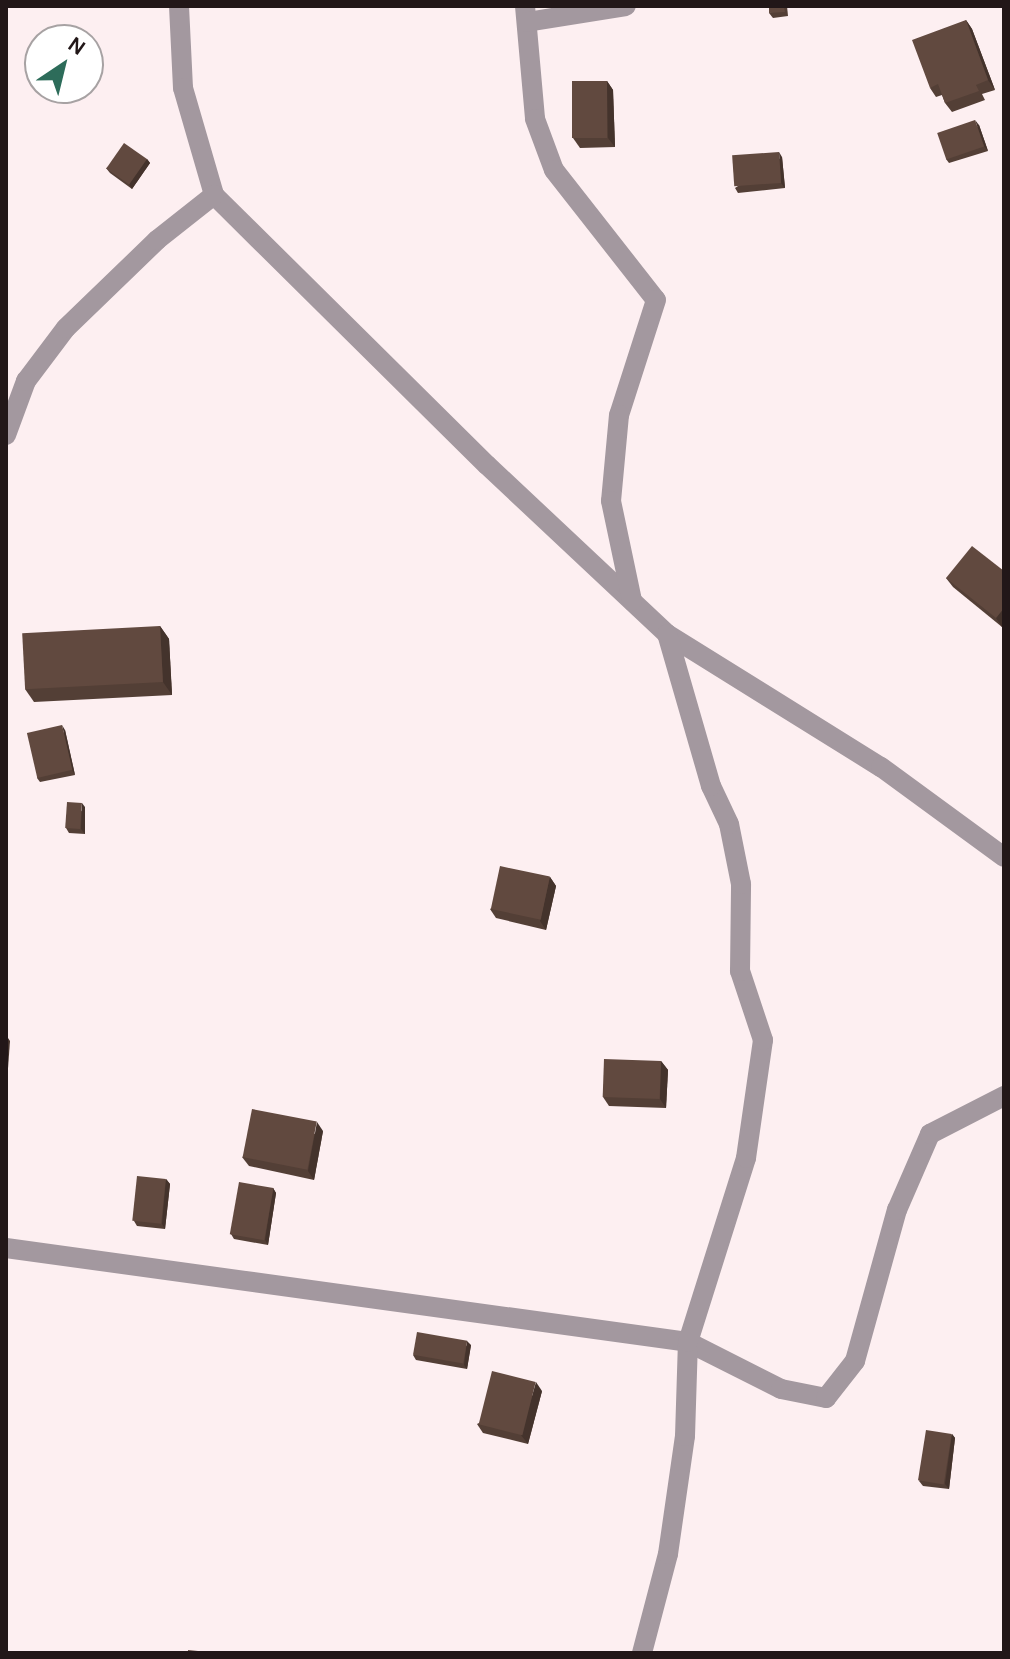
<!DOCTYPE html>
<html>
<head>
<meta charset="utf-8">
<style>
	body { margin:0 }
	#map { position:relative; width:1010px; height:1659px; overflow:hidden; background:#fdeff1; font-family:Karla,sans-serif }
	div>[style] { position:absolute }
	.street>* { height:20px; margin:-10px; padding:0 10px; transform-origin:10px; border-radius:10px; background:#a3989f }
	.wall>* { inset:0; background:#533f36 }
	.shaded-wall>* { inset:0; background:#44332c }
	.building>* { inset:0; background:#61493f; transform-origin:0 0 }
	span { translate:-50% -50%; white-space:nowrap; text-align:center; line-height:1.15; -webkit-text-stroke:8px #fff; paint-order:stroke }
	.frame { position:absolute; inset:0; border:8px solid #221718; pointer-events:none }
	.north { position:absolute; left:24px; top:24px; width:80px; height:80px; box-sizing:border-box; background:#fff; border:2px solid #a7a2a3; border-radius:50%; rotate:35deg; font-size:22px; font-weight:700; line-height:32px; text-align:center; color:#221718 }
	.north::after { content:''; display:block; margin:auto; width:28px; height:36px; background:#2d6c5a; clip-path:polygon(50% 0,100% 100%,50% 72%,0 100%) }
</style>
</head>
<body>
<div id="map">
	<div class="street">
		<i style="left:179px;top:6px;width:82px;rotate:87.2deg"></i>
		<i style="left:183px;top:88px;width:111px;rotate:73.8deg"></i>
		<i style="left:214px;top:195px;width:384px;rotate:44.7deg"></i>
		<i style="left:487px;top:465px;width:247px;rotate:43.2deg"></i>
		<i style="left:667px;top:634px;width:252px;rotate:31.9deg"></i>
		<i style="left:881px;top:767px;width:152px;rotate:36.2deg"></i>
		<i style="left:525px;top:6px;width:113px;rotate:84.9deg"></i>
		<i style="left:535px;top:119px;width:54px;rotate:69.6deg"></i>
		<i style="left:554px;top:170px;width:165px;rotate:51.9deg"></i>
		<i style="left:656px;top:300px;width:121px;rotate:107.8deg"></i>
		<i style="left:619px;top:415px;width:86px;rotate:95.3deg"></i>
		<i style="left:611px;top:501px;width:102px;rotate:78.1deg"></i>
		<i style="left:527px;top:22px;width:100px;rotate:-9.2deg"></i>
		<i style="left:6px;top:435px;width:58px;rotate:-69.7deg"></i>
		<i style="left:26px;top:381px;width:66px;rotate:-53deg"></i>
		<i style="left:66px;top:328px;width:127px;rotate:-44deg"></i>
		<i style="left:157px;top:240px;width:73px;rotate:-38.3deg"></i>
		<i style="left:6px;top:1248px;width:688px;rotate:7.85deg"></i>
		<i style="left:688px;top:1342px;width:104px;rotate:26.8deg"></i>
		<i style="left:781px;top:1389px;width:46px;rotate:11.3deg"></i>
		<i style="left:826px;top:1398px;width:47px;rotate:-51.9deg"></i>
		<i style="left:855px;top:1361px;width:157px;rotate:-74.5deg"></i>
		<i style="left:897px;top:1210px;width:83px;rotate:-66.5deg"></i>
		<i style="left:930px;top:1134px;width:83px;rotate:-27.2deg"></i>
		<i style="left:642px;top:1653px;width:102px;rotate:-75.3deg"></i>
		<i style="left:668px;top:1554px;width:119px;rotate:-81.8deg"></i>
		<i style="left:685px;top:1436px;width:94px;rotate:-88.2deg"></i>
		<i style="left:688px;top:1342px;width:193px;rotate:-72.5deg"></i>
		<i style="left:746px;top:1158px;width:119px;rotate:-81.8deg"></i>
		<i style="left:763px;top:1040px;width:73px;rotate:-108.4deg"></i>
		<i style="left:740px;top:971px;width:87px;rotate:-89.3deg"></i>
		<i style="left:741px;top:884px;width:61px;rotate:-101.3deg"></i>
		<i style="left:729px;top:824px;width:42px;rotate:-115.3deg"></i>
		<i style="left:711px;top:786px;width:158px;rotate:-106.1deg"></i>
	</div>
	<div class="wall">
		<i style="clip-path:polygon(787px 6px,788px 16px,773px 18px,769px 13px)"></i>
		<i style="clip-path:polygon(966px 20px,972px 29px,995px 90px,982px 94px,985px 100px,952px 112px,945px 103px,942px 95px,936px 97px,930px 88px)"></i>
		<i style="clip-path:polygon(607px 81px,613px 90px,615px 147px,580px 148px,573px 138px)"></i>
		<i style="clip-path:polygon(979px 125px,988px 151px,949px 163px,946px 159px)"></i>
		<i style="clip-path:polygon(782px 157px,785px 188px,738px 193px,735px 188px)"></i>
		<i style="clip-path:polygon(147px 159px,150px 163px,132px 189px,110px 173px,106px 168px)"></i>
		<i style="clip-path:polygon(1004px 571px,1004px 625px,1002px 627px,953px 587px,946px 578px)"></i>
		<i style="clip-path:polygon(160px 626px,169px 639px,172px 695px,34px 702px,25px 689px)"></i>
		<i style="clip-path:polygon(65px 730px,75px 775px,40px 782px,37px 778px)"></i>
		<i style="clip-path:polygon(85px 807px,85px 834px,69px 833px,66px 828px)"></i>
		<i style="clip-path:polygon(550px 877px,556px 886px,546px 930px,496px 918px,490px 909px)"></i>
		<i style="clip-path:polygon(661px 1061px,668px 1070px,666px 1108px,609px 1106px,603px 1097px)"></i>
		<i style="clip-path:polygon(323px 1131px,314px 1180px,249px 1166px,242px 1157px)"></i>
		<i style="clip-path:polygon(166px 1179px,170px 1184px,165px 1229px,137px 1226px,134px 1221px)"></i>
		<i style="clip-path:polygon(273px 1188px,276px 1193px,268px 1245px,234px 1239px,231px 1234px)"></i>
		<i style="clip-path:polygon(471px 1345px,467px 1369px,416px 1360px,413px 1355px)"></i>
		<i style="clip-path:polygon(542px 1391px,528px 1444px,483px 1433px,477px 1424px)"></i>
		<i style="clip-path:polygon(952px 1434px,955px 1438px,949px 1489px,923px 1486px,919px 1481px)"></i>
	</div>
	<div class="shaded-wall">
		<i style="clip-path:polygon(966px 20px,972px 29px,995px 90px,988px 80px)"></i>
		<i style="clip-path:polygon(607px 81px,613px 90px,615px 147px,608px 138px)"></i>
		<i style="clip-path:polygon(975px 120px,979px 125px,988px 151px,984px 146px)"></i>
		<i style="clip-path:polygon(779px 152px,782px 157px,785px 188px,781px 183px)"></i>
		<i style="clip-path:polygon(147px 159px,150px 163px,132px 189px,129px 184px)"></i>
		<i style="clip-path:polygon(1004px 608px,1004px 625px,1002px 627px,996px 618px)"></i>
		<i style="clip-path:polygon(160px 626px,169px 639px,172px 695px,163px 682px)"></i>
		<i style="clip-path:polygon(62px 725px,65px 730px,75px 775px,72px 770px)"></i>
		<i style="clip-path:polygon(82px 803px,85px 807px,85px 834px,81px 829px)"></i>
		<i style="clip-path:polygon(550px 877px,556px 886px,546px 930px,540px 921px)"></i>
		<i style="clip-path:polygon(6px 1035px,10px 1041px,7px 1082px,6px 1081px)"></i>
		<i style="clip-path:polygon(661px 1061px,668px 1070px,666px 1108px,660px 1099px)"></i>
		<i style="clip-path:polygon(317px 1122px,323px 1131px,314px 1180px,308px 1171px)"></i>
		<i style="clip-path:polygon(166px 1179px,170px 1184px,165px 1229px,162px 1224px)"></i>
		<i style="clip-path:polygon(273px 1188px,276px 1193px,268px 1245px,265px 1240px)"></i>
		<i style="clip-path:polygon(467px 1341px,471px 1345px,467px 1369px,464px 1365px)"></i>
		<i style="clip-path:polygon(536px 1382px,542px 1391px,528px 1444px,521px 1435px)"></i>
		<i style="clip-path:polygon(952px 1434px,955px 1438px,949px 1489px,945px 1484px)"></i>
	</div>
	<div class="building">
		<i style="clip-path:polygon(769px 6px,784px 6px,785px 12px,769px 13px)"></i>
		<i style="clip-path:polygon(966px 20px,988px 80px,976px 85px,979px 91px,945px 103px,938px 84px,930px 88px,912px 40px)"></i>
		<i style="left:572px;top:81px;width:35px;height:57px"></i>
		<i style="left:975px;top:120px;width:28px;height:40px;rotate:71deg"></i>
		<i style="left:124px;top:143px;width:28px;height:31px;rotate:35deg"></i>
		<i style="left:779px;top:152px;width:31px;height:47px;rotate:86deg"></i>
		<i style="clip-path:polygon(972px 546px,1004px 571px,1004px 608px,996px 618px,946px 578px)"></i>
		<i style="left:160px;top:626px;width:56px;height:138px;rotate:87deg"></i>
		<i style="left:62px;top:725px;width:46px;height:36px;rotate:77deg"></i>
		<i style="left:67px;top:802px;width:15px;height:26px;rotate:4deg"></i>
		<i style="left:500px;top:866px;width:51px;height:44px;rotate:12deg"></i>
		<i style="left:604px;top:1059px;width:57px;height:38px;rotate:2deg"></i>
		<i style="left:252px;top:1109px;width:66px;height:49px;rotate:11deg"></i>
		<i style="left:137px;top:1176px;width:29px;height:45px;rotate:6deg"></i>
		<i style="left:239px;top:1182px;width:35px;height:53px;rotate:10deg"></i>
		<i style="left:417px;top:1332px;width:51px;height:23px;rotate:10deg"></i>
		<i style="left:492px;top:1371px;width:45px;height:55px;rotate:14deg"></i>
		<i style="left:926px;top:1430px;width:26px;height:51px;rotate:9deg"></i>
		<i style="clip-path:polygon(188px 1650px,218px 1653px,188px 1653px)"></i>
	</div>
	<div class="frame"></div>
	<div class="north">N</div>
</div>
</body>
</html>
